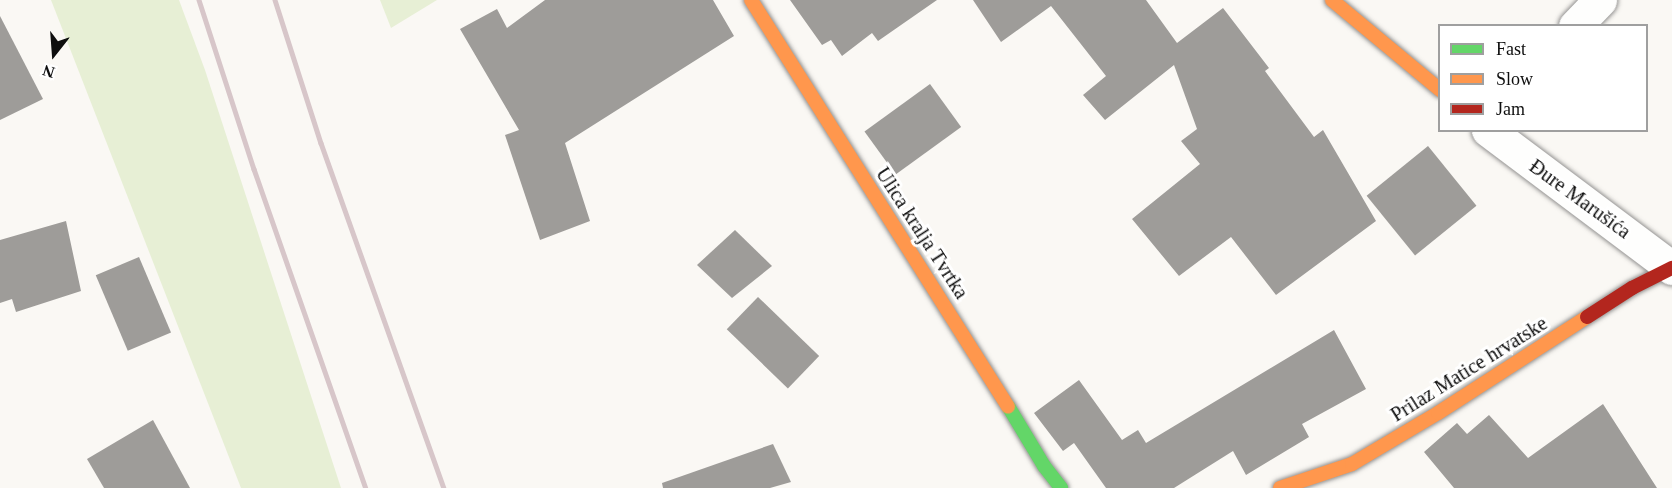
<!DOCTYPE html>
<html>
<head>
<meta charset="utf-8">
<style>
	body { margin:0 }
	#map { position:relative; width:1672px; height:488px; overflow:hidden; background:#faf8f4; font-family:"Times New Roman",serif }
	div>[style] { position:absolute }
	.green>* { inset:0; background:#e7efd5 }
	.building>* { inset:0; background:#9e9c99; transform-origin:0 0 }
	.roads { filter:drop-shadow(0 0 2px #949392) drop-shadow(0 0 2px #949392) }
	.street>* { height:33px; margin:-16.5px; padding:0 16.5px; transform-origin:16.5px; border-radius:16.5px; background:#fefefd }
	.fast>* { height:14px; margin:-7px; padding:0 7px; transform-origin:7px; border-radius:7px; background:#63d668 }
	.slow>* { height:14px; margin:-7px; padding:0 7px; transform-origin:7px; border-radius:7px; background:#ff974d }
	.jam>* { height:14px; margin:-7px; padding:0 7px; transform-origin:7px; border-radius:7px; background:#b3261e }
	.rail>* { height:4.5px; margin:-2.25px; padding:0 2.25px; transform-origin:2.25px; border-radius:2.25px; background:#d7c6c9 }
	span { translate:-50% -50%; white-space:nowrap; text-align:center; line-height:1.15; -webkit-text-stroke:6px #fff; paint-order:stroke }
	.street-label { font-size:20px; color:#0e0e0e }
	.legend { position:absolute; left:1438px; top:24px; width:210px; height:108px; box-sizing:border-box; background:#fff; border:2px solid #9f9f9f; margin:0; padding:8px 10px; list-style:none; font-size:18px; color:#0e0e0e }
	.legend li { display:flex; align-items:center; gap:12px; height:30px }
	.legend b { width:30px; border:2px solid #9f9f9f }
	.north { position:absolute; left:24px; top:24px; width:60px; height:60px; -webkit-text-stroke:4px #fff; paint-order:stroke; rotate:197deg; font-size:16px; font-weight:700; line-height:24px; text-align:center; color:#0e0e0e }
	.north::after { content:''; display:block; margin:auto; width:21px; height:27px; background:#0e0e0e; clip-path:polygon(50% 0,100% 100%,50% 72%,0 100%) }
</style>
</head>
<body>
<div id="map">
	<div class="green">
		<i style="clip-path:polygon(51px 0,179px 0,205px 70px,341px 488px,241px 488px)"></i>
		<i style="clip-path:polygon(380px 0,437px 0,391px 28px)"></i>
	</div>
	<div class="building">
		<i style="clip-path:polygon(545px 0,713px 0,734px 36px,565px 143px,590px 221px,540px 240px,505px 135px,519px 130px,460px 29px,497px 9px,507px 28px)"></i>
		<i style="clip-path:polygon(790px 0,937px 0,878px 41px,872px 33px,842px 56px,831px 40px,822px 45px)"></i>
		<i style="clip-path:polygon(973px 0,1146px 0,1177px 43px,1223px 8px,1269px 68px,1265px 71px,1314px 137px,1323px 130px,1376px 221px,1276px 295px,1231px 237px,1179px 276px,1132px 219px,1200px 164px,1181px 141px,1197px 129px,1174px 65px,1105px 120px,1083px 95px,1106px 76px,1051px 6px,1001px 42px)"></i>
		<i style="clip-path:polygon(0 16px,43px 99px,0 120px)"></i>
		<i style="left:930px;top:84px;width:53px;height:81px;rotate:54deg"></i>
		<i style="left:1428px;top:146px;width:77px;height:79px;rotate:51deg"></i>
		<i style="clip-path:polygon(66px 221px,81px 291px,16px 312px,12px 299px,0 303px,0 240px)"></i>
		<i style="clip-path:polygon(735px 230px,772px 266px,732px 298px,697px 265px)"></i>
		<i style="left:139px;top:257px;width:82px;height:47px;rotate:67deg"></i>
		<i style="left:758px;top:297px;width:85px;height:45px;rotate:44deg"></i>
		<i style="clip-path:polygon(1334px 330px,1366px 389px,1302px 424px,1309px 437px,1246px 475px,1233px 451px,1174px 488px,1106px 488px,1074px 443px,1063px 451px,1034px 413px,1079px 380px,1122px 440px,1138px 430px,1146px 443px)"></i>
		<i style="clip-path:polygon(1603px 404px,1657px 488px,1454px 488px,1424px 452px,1457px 423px,1467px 434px,1489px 415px,1528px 458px)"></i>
		<i style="clip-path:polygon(153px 420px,190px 488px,104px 488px,87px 459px)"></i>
		<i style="clip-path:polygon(773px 444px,791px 482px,770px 488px,663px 488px,662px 483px)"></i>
	</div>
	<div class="roads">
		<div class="street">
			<i style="left:1575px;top:26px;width:36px;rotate:-46deg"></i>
			<i style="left:1488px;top:130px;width:230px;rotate:36.9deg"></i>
		</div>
		<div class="fast">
			<i style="left:1008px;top:406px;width:70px;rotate:59deg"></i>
			<i style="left:1044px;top:466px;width:28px;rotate:52deg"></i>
		</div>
		<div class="slow">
			<i style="left:751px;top:0;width:481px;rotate:57.7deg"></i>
			<i style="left:1332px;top:0;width:141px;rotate:39.8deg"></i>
			<i style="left:1280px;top:488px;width:76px;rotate:-18.4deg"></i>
			<i style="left:1352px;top:464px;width:100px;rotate:-30.7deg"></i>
			<i style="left:1438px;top:413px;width:177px;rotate:-32.8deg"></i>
		</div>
		<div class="jam">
			<i style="left:1587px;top:317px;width:54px;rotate:-32.8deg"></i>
			<i style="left:1632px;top:288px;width:45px;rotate:-26.6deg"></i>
		</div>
	</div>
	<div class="rail">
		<i style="left:199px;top:0;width:178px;rotate:72deg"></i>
		<i style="left:254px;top:169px;width:338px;rotate:70.7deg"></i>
		<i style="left:275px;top:0;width:150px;rotate:72.2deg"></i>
		<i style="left:321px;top:143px;width:366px;rotate:70.4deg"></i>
	</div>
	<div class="street-label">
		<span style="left:1580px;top:199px;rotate:36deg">Đure Marušića</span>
		<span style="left:922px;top:233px;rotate:57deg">Ulica kralja Tvrtka</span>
		<span style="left:1469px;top:369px;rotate:-32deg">Prilaz Matice hrvatske</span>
	</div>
	<ul class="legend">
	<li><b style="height:8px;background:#63d668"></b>Fast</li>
	<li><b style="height:8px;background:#ff974d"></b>Slow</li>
	<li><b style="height:8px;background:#b3261e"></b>Jam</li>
	</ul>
	<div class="north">N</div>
</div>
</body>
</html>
